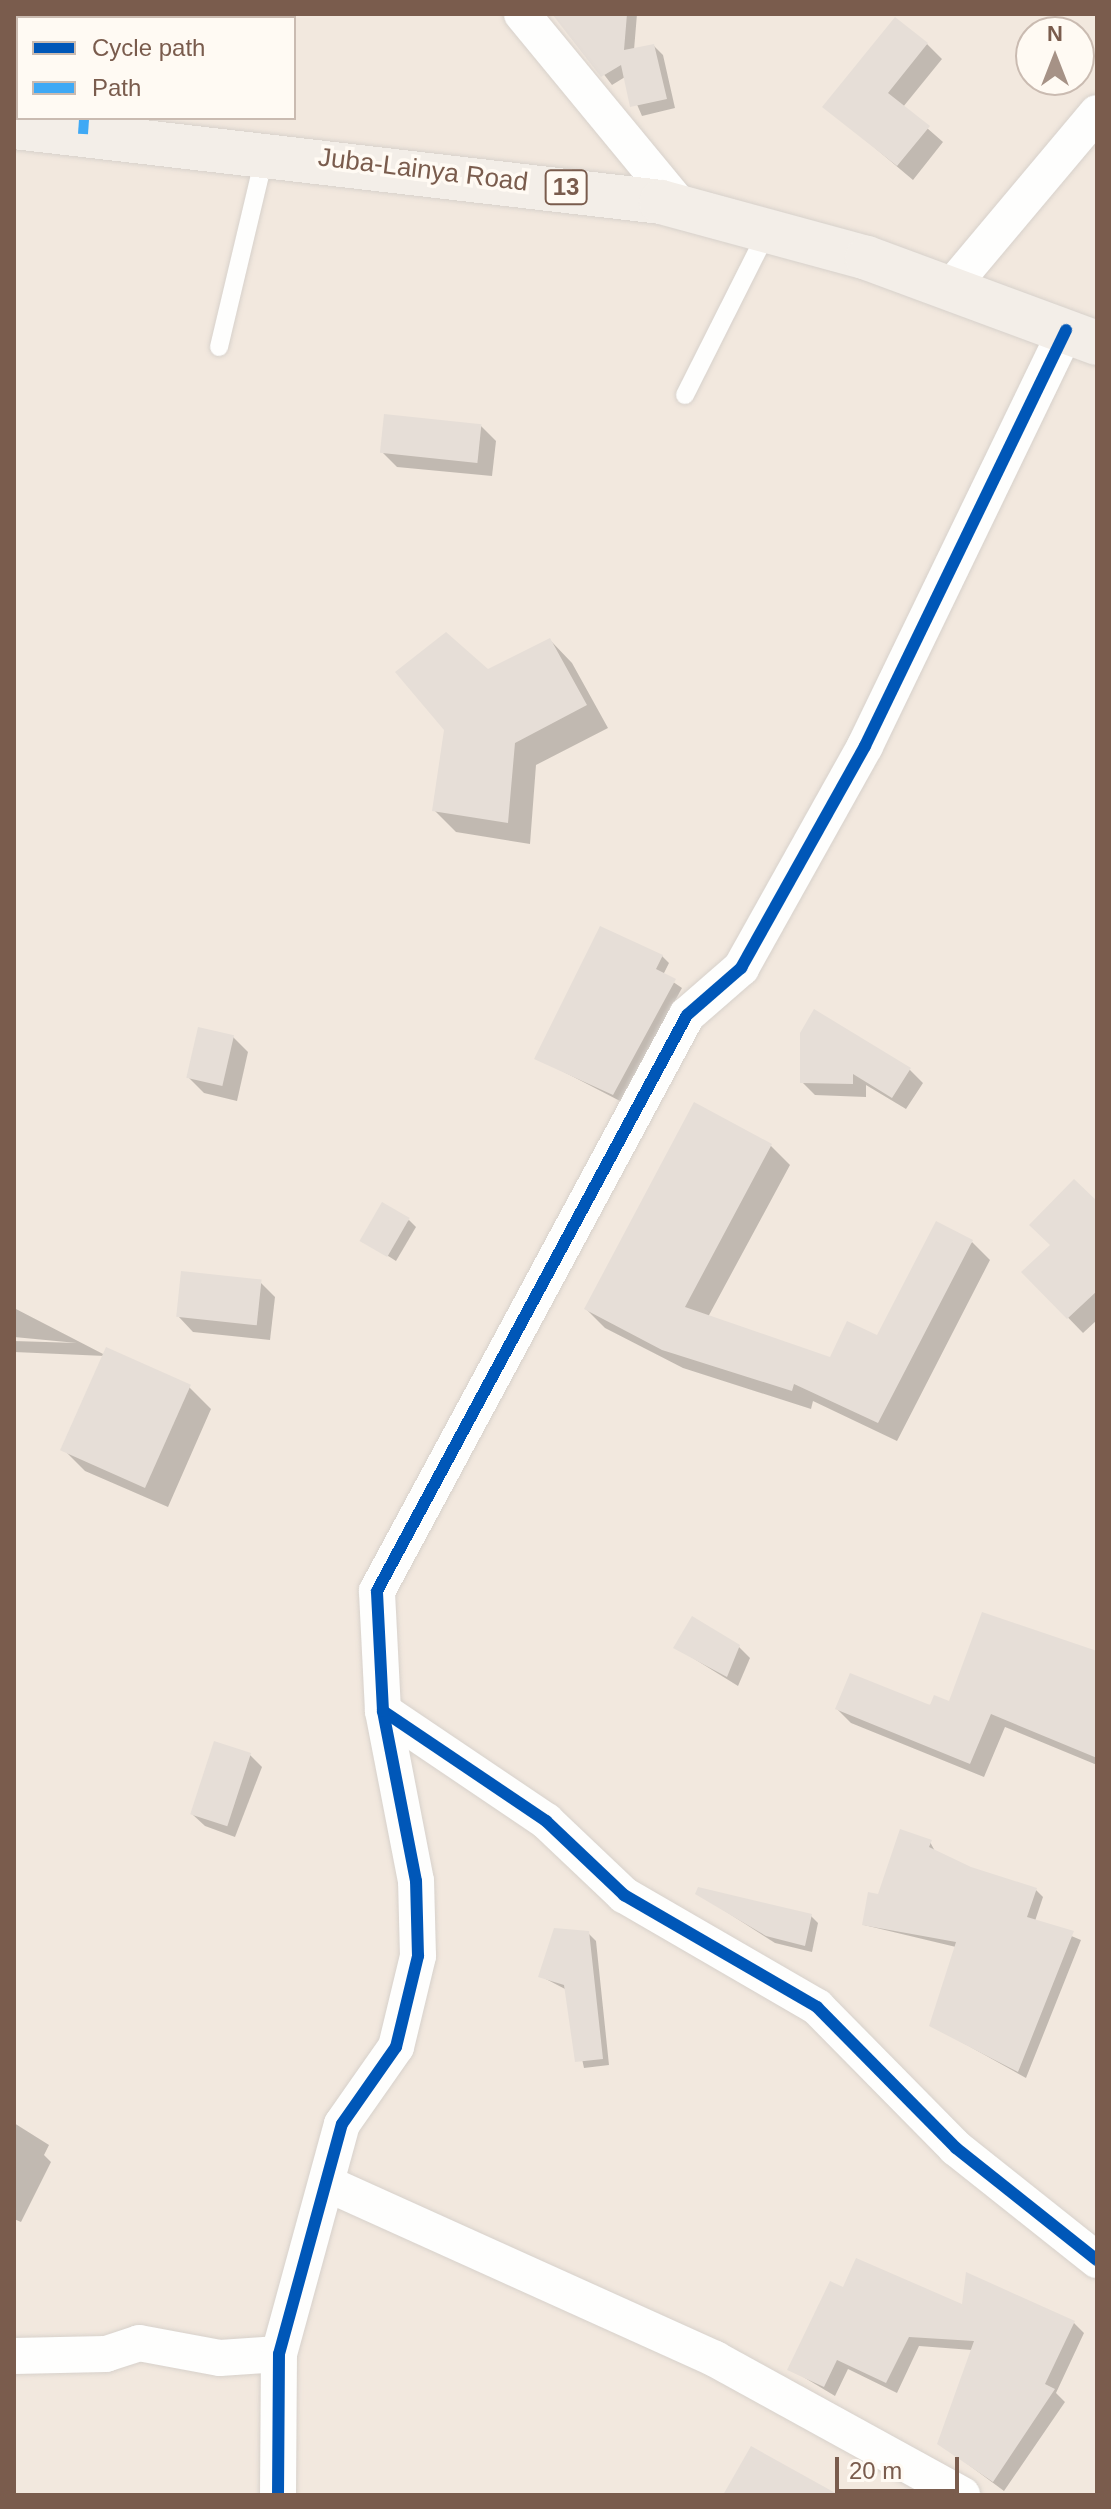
<!DOCTYPE html>
<html>
<head>
<meta charset="utf-8">
<style>
	body { margin:0 }
	#map { position:relative; width:1111px; height:2509px; overflow:hidden; background:#f9f5f0; font-family:Arial,sans-serif }
	div>[style] { position:absolute }
	.residential>* { inset:0; background:#f2e8de }
	.shadow>* { inset:0; background:#0003 }
	.building>* { inset:0; background:#e6ded7; transform-origin:0 0 }
	.roads { filter:drop-shadow(0 0 2px #d7d1cb) drop-shadow(0 0 2px #d7d1cb) }
	.service>* { height:18px; margin:-9px; padding:0 9px; transform-origin:9px; border-radius:9px; background:#fefefd }
	.minor>* { height:36px; margin:-18px; padding:0 18px; transform-origin:18px; border-radius:18px; background:#fefefd }
	.primary>* { height:44px; margin:-22px; padding:0 22px; transform-origin:22px; border-radius:22px; background:#f3eee8 }
	.quiet>* { height:10px; margin-top:-5px; transform-origin:0; background:repeating-linear-gradient(90deg,#3fa9f5 0 20px,transparent 0 30px) }
	.cycleway>* { height:12px; margin:-6px; padding:0 6px; transform-origin:6px; border-radius:6px; background:#0057b8 }
	span { translate:-50% -50%; white-space:nowrap; text-align:center; line-height:1.15; -webkit-text-stroke:7px #fffaf3; paint-order:stroke }
	.shield-label span { padding:2px 6px; background:#fffaf3; border:2px solid; border-radius:6px; -webkit-text-stroke-width:0 }
	.shield-label { font-size:24px; color:#7a5c4d; font-weight:700 }
	.street-label { font-size:26px; color:#7a5c4d }
	.frame { position:absolute; inset:0; border:16px solid #7a5c4d; pointer-events:none }
	.legend { position:absolute; left:16px; top:16px; width:280px; height:104px; box-sizing:border-box; background:#fffaf3; border:2px solid #cabbb1; margin:0; padding:10px 14px; list-style:none; font-size:24px; color:#7a5c4d }
	.legend li { display:flex; align-items:center; gap:16px; height:40px }
	.legend b { width:40px; border:2px solid #cabbb1 }
	.north { position:absolute; left:1015px; top:16px; width:80px; height:80px; box-sizing:border-box; background:#fffaf3; border:2px solid #cabbb1; border-radius:50%; rotate:0deg; font-size:22px; font-weight:700; line-height:32px; text-align:center; color:#7a5c4d }
	.north::after { content:''; display:block; margin:auto; width:28px; height:36px; background:#a69286; clip-path:polygon(50% 0,100% 100%,50% 72%,0 100%) }
	.scale { position:absolute; left:835px; top:2457px; width:124px; height:36px; box-sizing:border-box; border:4px solid #7a5c4d; border-top:0; padding-left:10px; font-size:24px; line-height:28px; white-space:nowrap; color:#7a5c4d; -webkit-text-stroke:6px #fffaf3; paint-order:stroke }
</style>
</head>
<body>
<div id="map">
	<div class="residential">
		<i style="clip-path:polygon(evenodd,14px 14px,1097px 14px,1097px 2495px,14px 2495px,14px 14px,18px 18px,294px 18px,294px 118px,18px 118px,18px 18px,14px 14px,1031px 32px,1079px 32px,1079px 80px,1031px 80px,1031px 32px)"></i>
	</div>
	<div class="shadow">
		<i style="clip-path:polygon(558px 14px,637px 14px,634px 50px,654px 46px,663px 55px,675px 108px,642px 116px,625px 77px,612px 85px)"></i>
		<i style="clip-path:polygon(927px 44px,942px 59px,903px 107px,943px 142px,913px 180px,825px 106px)"></i>
		<i style="clip-path:polygon(481px 426px,496px 441px,492px 476px,397px 467px,382px 452px)"></i>
		<i style="clip-path:polygon(550px 640px,572px 663px,608px 728px,536px 765px,530px 844px,456px 832px,434px 810px,488px 672px)"></i>
		<i style="clip-path:polygon(662px 956px,669px 963px,663px 975px,682px 988px,620px 1101px,537px 1058px)"></i>
		<i style="clip-path:polygon(802px 1034px,910px 1070px,923px 1083px,906px 1109px,866px 1085px,866px 1097px,815px 1095px,802px 1082px)"></i>
		<i style="clip-path:polygon(233px 1037px,248px 1052px,237px 1101px,204px 1093px,189px 1078px)"></i>
		<i style="clip-path:polygon(695px 1105px,771px 1146px,790px 1165px,708px 1317px,831px 1359px,878px 1337px,972px 1242px,990px 1260px,897px 1441px,813px 1401px,811px 1409px,683px 1368px,605px 1328px,586px 1309px)"></i>
		<i style="clip-path:polygon(1097px 1204px,1097px 1320px,1083px 1333px,1024px 1272px)"></i>
		<i style="clip-path:polygon(409px 1220px,416px 1227px,396px 1261px,363px 1240px)"></i>
		<i style="clip-path:polygon(260px 1282px,275px 1297px,270px 1340px,193px 1332px,178px 1316px)"></i>
		<i style="clip-path:polygon(14px 1308px,105px 1355px,189px 1387px,211px 1409px,168px 1507px,85px 1471px,63px 1449px,105px 1356px,14px 1352px,14px 1341px,77px 1343px,14px 1337px)"></i>
		<i style="clip-path:polygon(675px 1647px,739px 1647px,750px 1658px,738px 1686px)"></i>
		<i style="clip-path:polygon(1097px 1651px,1097px 1765px,1005px 1727px,984px 1777px,851px 1723px,837px 1709px,950px 1704px)"></i>
		<i style="clip-path:polygon(250px 1755px,262px 1767px,235px 1837px,205px 1826px,192px 1814px)"></i>
		<i style="clip-path:polygon(930px 1842px,936px 1853px,970px 1869px,1035px 1889px,1043px 1897px,1035px 1921px,1081px 1940px,1026px 2078px,931px 2025px,956px 1947px,864px 1925px,879px 1896px)"></i>
		<i style="clip-path:polygon(697px 1893px,811px 1916px,818px 1923px,812px 1952px,775px 1943px)"></i>
		<i style="clip-path:polygon(588px 1933px,596px 1941px,609px 2065px,584px 2068px,567px 1990px,540px 1976px)"></i>
		<i style="clip-path:polygon(14px 2123px,49px 2145px,44px 2155px,51px 2162px,21px 2222px,14px 2219px)"></i>
		<i style="clip-path:polygon(844px 2290px,1074px 2323px,1084px 2333px,1056px 2393px,1065px 2402px,1004px 2491px,939px 2443px,972px 2350px,919px 2346px,897px 2393px,848px 2369px,835px 2396px,790px 2369px)"></i>
	</div>
	<div class="building">
		<i style="clip-path:polygon(552px 14px,627px 14px,624px 50px,654px 44px,667px 99px,630px 107px,621px 65px,601px 77px)"></i>
		<i style="clip-path:polygon(895px 17px,928px 43px,888px 93px,930px 126px,897px 166px,822px 107px)"></i>
		<i style="left:384px;top:414px;width:98px;height:39px;rotate:6deg"></i>
		<i style="clip-path:polygon(446px 632px,488px 669px,550px 638px,587px 705px,515px 743px,508px 823px,432px 811px,444px 730px,395px 672px)"></i>
		<i style="clip-path:polygon(600px 926px,663px 955px,656px 969px,676px 979px,613px 1095px,534px 1059px)"></i>
		<i style="clip-path:polygon(814px 1009px,911px 1068px,892px 1098px,853px 1074px,853px 1084px,800px 1083px,800px 1033px)"></i>
		<i style="left:198px;top:1027px;width:37px;height:52px;rotate:13deg"></i>
		<i style="clip-path:polygon(694px 1102px,772px 1144px,685px 1307px,830px 1357px,847px 1321px,877px 1335px,936px 1221px,973px 1240px,878px 1423px,794px 1384px,792px 1391px,662px 1350px,584px 1309px)"></i>
		<i style="clip-path:polygon(1074px 1179px,1097px 1201px,1097px 1291px,1067px 1319px,1021px 1272px,1050px 1245px,1029px 1225px)"></i>
		<i style="left:382px;top:1202px;width:32px;height:45px;rotate:30deg"></i>
		<i style="left:181px;top:1271px;width:81px;height:46px;rotate:6deg"></i>
		<i style="left:106px;top:1347px;width:93px;height:113px;rotate:24deg"></i>
		<i style="clip-path:polygon(982px 1612px,1097px 1651px,1097px 1758px,991px 1714px,970px 1764px,835px 1709px,850px 1673px,930px 1705px,934px 1695px,949px 1701px)"></i>
		<i style="clip-path:polygon(692px 1616px,740px 1645px,727px 1677px,673px 1648px)"></i>
		<i style="left:214px;top:1741px;width:39px;height:77px;rotate:18deg"></i>
		<i style="clip-path:polygon(900px 1829px,932px 1840px,929px 1847px,971px 1867px,1037px 1888px,1027px 1917px,1074px 1931px,1018px 2072px,929px 2026px,956px 1942px,862px 1925px,868px 1892px,878px 1894px)"></i>
		<i style="clip-path:polygon(698px 1887px,812px 1914px,805px 1946px,766px 1936px,695px 1894px)"></i>
		<i style="clip-path:polygon(554px 1928px,589px 1931px,603px 2059px,575px 2062px,564px 1985px,538px 1977px)"></i>
		<i style="clip-path:polygon(856px 2258px,962px 2304px,966px 2272px,1075px 2321px,1045px 2384px,1055px 2389px,993px 2482px,937px 2444px,974px 2341px,909px 2337px,886px 2383px,837px 2360px,824px 2387px,787px 2370px,830px 2281px,843px 2287px)"></i>
		<i style="clip-path:polygon(751px 2446px,839px 2495px,723px 2495px)"></i>
	</div>
	<div class="roads">
		<div class="service">
			<i style="left:219px;top:347px;width:198px;rotate:-76.6deg"></i>
			<i style="left:685px;top:395px;width:185px;rotate:-63.3deg"></i>
		</div>
		<div class="minor">
			<i style="left:522px;top:14px;width:249px;rotate:50.5deg"></i>
			<i style="left:951px;top:287px;width:227px;rotate:-50deg"></i>
			<i style="left:383px;top:1711px;width:197px;rotate:34deg"></i>
			<i style="left:546px;top:1821px;width:108px;rotate:43.5deg"></i>
			<i style="left:624px;top:1895px;width:223px;rotate:30.1deg"></i>
			<i style="left:817px;top:2007px;width:198px;rotate:45.4deg"></i>
			<i style="left:956px;top:2148px;width:180px;rotate:38.5deg"></i>
			<i style="left:328px;top:2184px;width:425px;rotate:24.3deg"></i>
			<i style="left:715px;top:2359px;width:282px;rotate:28.8deg"></i>
			<i style="left:14px;top:2356px;width:92px;rotate:-1.2deg"></i>
			<i style="left:106px;top:2354px;width:35px;rotate:-18deg"></i>
			<i style="left:139px;top:2343px;width:82px;rotate:10.5deg"></i>
			<i style="left:220px;top:2358px;width:59px;rotate:-3.9deg"></i>
			<i style="left:278px;top:2495px;width:141px;rotate:-89.6deg"></i>
			<i style="left:279px;top:2354px;width:238px;rotate:-74.7deg"></i>
			<i style="left:342px;top:2124px;width:94px;rotate:-55deg"></i>
			<i style="left:396px;top:2047px;width:94px;rotate:-76.4deg"></i>
			<i style="left:418px;top:1956px;width:75px;rotate:-91.5deg"></i>
			<i style="left:416px;top:1881px;width:173px;rotate:-101deg"></i>
			<i style="left:383px;top:1711px;width:120px;rotate:-92.9deg"></i>
			<i style="left:377px;top:1591px;width:654px;rotate:-61.71deg"></i>
			<i style="left:687px;top:1015px;width:72px;rotate:-41deg"></i>
			<i style="left:741px;top:968px;width:254px;rotate:-60.8deg"></i>
			<i style="left:865px;top:746px;width:462px;rotate:-64.2deg"></i>
		</div>
		<div class="primary">
			<i style="left:14px;top:127px;width:651px;rotate:6.61deg"></i>
			<i style="left:661px;top:202px;width:213px;rotate:15.2deg"></i>
			<i style="left:867px;top:258px;width:245px;rotate:20.3deg"></i>
		</div>
	</div>
	<div class="quiet">
		<i style="left:66px;top:14px;width:6px;rotate:45deg"></i>
		<i style="left:83px;top:134px;width:16px;rotate:-86deg"></i>
	</div>
	<div class="cycleway">
		<i style="left:383px;top:1711px;width:197px;rotate:34deg"></i>
		<i style="left:546px;top:1821px;width:108px;rotate:43.5deg"></i>
		<i style="left:624px;top:1895px;width:223px;rotate:30.1deg"></i>
		<i style="left:817px;top:2007px;width:198px;rotate:45.4deg"></i>
		<i style="left:956px;top:2148px;width:180px;rotate:38.5deg"></i>
		<i style="left:278px;top:2495px;width:141px;rotate:-89.6deg"></i>
		<i style="left:279px;top:2354px;width:238px;rotate:-74.7deg"></i>
		<i style="left:342px;top:2124px;width:94px;rotate:-55deg"></i>
		<i style="left:396px;top:2047px;width:94px;rotate:-76.4deg"></i>
		<i style="left:418px;top:1956px;width:75px;rotate:-91.5deg"></i>
		<i style="left:416px;top:1881px;width:173px;rotate:-101deg"></i>
		<i style="left:383px;top:1711px;width:120px;rotate:-92.9deg"></i>
		<i style="left:377px;top:1591px;width:654px;rotate:-61.71deg"></i>
		<i style="left:687px;top:1015px;width:72px;rotate:-41deg"></i>
		<i style="left:741px;top:968px;width:254px;rotate:-60.8deg"></i>
		<i style="left:865px;top:746px;width:462px;rotate:-64.2deg"></i>
	</div>
	<div class="shield-label">
		<span style="left:566px;top:187px">13</span>
	</div>
	<div class="street-label">
		<span style="left:423px;top:170px;rotate:7deg">Juba-Lainya Road</span>
	</div>
	<div class="frame"></div>
	<ul class="legend">
	<li><b style="height:10px;background:#0057b8"></b>Cycle path</li>
	<li><b style="height:10px;background:#3fa9f5"></b>Path</li>
	</ul>
	<div class="north">N</div>
	<div class="scale">20 m</div>
</div>
</body>
</html>
